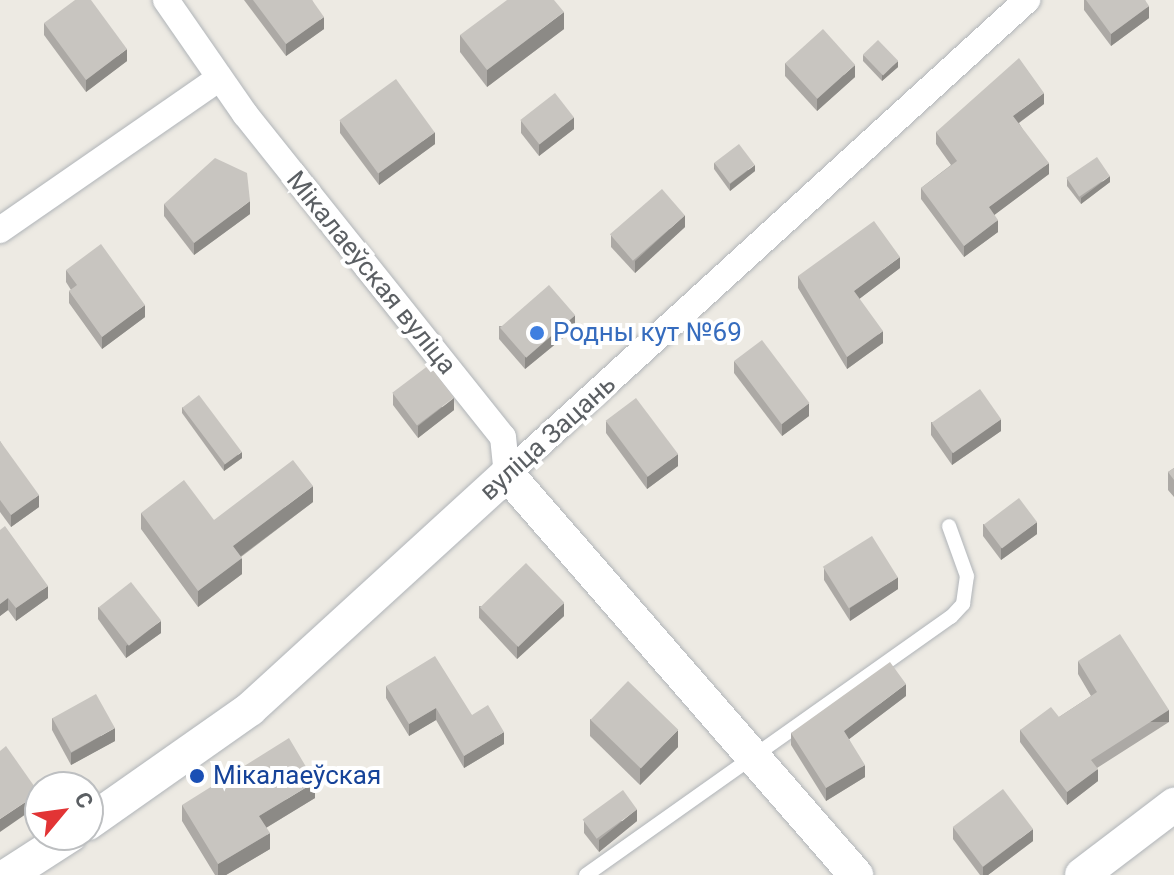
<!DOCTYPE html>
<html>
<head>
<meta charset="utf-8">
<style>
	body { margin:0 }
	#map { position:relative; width:1174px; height:875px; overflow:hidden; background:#edeae3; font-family:Roboto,sans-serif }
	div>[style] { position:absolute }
	.roads { filter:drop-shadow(0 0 2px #b0b4b8) drop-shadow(0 0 2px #b0b4b8) }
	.service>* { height:14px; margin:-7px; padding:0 7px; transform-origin:7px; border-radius:7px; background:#fff }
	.minor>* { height:26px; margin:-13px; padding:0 13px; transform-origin:13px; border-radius:13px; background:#fff }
	.tertiary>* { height:34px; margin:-17px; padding:0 17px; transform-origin:17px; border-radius:17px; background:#fff }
	.wall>* { inset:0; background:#aca9a5 }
	.shaded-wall>* { inset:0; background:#8c8a86; transform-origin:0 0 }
	.building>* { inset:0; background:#c8c5c0; transform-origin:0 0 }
	.dots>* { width:22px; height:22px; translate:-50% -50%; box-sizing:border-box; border:4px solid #fff; border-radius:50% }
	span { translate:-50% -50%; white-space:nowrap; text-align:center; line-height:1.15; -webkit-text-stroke:8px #fff; paint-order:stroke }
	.street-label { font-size:26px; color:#5b5f63 }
	.shop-label { font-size:26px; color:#366cbe }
	.left { translate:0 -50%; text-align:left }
	.transit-label { font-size:26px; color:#164399 }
	.north { position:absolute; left:24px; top:771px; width:80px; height:80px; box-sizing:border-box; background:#fff; border:2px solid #bdbfc1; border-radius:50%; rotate:61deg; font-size:22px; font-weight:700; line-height:32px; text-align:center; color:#5b5f63 }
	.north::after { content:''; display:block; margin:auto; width:28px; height:36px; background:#e23435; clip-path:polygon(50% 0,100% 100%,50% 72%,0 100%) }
</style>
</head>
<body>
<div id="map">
	<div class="roads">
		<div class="service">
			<i style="left:586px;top:875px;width:447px;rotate:-35.3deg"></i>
			<i style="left:951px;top:617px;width:18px;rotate:-47deg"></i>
			<i style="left:963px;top:604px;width:28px;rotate:-82deg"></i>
			<i style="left:967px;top:576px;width:53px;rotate:-109.8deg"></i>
		</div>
		<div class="minor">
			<i style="left:166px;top:0;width:139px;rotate:55.3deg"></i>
			<i style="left:245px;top:114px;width:413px;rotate:51.4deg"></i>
			<i style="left:503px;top:437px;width:37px;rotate:84deg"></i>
			<i style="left:0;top:230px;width:265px;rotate:-34.7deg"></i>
			<i style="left:507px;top:474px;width:704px;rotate:-42.35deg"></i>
		</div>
		<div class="tertiary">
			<i style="left:88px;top:823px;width:198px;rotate:-35.1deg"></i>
			<i style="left:250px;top:709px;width:348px;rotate:-42.4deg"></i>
			<i style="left:507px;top:474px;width:532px;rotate:48.97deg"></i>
			<i style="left:8px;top:875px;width:74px;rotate:-32.8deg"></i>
			<i style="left:1082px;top:875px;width:116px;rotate:-37.3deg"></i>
		</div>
	</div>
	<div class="wall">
		<i style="clip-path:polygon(244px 0,312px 0,324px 29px,286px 56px)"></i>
		<i style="clip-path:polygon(1084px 0,1145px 0,1149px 18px,1111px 46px,1084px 10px)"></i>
		<i style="clip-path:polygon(44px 23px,127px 61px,86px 92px,44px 35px)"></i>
		<i style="clip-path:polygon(564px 29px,487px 87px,460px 52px,460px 35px)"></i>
		<i style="clip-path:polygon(863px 55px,898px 67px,882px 81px,863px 61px)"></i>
		<i style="clip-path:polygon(785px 63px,855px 77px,817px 111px,785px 76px)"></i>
		<i style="clip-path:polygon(1044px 104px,1019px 123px,1049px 174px,994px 215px,998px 232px,964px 257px,921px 199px,921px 188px,951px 165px,936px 144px,936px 132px)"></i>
		<i style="clip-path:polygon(340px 121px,435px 144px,379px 185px,340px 133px)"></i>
		<i style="clip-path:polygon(521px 121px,574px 129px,539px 156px,521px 133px)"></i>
		<i style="clip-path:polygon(714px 163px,755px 171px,730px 191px,714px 169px)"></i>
		<i style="clip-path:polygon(1067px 179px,1110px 182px,1081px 204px,1067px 186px)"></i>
		<i style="clip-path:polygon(164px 204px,250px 214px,194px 255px,164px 216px)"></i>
		<i style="clip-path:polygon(685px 227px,635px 273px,611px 247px,611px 235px)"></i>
		<i style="clip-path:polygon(900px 268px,859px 299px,883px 343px,847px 369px,798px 288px,798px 276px)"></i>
		<i style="clip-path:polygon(66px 270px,145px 317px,102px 349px,69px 303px,69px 291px,71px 290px,66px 282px)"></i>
		<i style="clip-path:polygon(499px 326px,575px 328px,525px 369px,499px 339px)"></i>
		<i style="clip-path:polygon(734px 361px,809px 416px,782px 436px,734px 373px)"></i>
		<i style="clip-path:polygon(393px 393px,454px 410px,418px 438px,393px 405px)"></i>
		<i style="clip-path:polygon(182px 407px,242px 458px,224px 471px,182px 413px)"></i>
		<i style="clip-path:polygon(606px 421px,678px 466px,647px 489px,606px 433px)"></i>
		<i style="clip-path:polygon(931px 422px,1001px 431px,952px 465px,931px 435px)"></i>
		<i style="clip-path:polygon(0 441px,39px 507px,11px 527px,0 512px)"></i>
		<i style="clip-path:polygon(1174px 468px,1174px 497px,1168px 490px,1168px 472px)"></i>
		<i style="clip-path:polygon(313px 502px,241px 557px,242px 574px,198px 607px,141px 529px,141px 513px,214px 520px)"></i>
		<i style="clip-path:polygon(983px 524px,1037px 534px,1001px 560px,983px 536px)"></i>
		<i style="clip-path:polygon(0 530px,48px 598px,16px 621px,8px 610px,0 616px)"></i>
		<i style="clip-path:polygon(824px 568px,898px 589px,850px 621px,824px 580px)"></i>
		<i style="clip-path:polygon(479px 606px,564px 616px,517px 659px,479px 618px)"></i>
		<i style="clip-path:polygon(98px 607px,161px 633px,126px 658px,98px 619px)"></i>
		<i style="clip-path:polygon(1078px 661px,1169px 722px,1097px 768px,1098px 781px,1067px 805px,1020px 742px,1020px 730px,1059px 717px,1091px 696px,1078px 674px)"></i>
		<i style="clip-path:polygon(386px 686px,472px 715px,504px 744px,464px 768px,436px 720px,409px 736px,386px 698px)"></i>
		<i style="clip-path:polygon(906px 696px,849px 739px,865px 777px,826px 801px,791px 745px,791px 733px)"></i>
		<i style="clip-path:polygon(52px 718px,115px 741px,71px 765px,52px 730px)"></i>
		<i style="clip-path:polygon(590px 719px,678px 747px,640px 785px,590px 736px)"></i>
		<i style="clip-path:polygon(315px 798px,266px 828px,270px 849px,226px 875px,215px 875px,182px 821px,182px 805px)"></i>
		<i style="clip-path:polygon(584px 821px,637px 821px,599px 852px,584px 833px)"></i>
		<i style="clip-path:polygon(953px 827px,1033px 841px,988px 875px,980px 875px,953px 839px)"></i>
	</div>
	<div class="shaded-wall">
		<i style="clip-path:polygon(1149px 6px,1149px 18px,1111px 46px,1111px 34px)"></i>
		<i style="clip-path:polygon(564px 12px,564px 29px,487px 87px,487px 70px)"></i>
		<i style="clip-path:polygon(324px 17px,324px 29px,286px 56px,286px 44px)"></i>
		<i style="clip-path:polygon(127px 49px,127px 61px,86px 92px,86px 80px)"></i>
		<i style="clip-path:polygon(898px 61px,898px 67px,882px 81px,882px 75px)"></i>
		<i style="clip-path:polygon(855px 65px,855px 77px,817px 111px,817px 99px)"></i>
		<i style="clip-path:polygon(1044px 93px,1044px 104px,1013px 127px,1013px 116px)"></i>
		<i style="clip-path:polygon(574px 117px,574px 129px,539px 156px,539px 144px)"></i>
		<i style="clip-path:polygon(435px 132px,435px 144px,379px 185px,379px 173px)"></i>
		<i style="clip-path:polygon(1049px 163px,1049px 174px,989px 219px,989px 207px)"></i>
		<i style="clip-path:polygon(755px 165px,755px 171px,730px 191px,730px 184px)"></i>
		<i style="clip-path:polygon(1110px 176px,1110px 182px,1081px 204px,1081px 198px)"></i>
		<i style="clip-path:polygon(250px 201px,250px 214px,194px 255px,194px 243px)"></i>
		<i style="clip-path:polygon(685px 215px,685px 227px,635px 273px,635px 261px)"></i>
		<i style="clip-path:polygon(998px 220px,998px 232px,964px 257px,964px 246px)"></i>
		<i style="clip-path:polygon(900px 257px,900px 268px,854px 303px,854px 291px)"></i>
		<i style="clip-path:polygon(145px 305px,145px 317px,102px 349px,102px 337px)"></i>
		<i style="clip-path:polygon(575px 315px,575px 328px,525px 369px,525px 357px)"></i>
		<i style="clip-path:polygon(883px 331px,883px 343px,847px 369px,847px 357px)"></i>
		<i style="clip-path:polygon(454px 398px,454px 410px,418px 438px,418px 426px)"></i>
		<i style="clip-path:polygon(809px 403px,809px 416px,782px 436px,782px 424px)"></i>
		<i style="clip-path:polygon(1001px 419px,1001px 431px,952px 465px,952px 452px)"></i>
		<i style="clip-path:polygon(242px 452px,242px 458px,224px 471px,224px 465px)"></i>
		<i style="clip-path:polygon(678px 454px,678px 466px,647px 489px,647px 477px)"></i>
		<i style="clip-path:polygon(313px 486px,313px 502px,233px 562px,233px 546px)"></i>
		<i style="clip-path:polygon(39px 495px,39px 507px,11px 527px,11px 515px)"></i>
		<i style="clip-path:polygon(1037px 522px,1037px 534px,1001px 560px,1001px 548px)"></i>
		<i style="clip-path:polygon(242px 558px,242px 574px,198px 607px,198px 591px)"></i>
		<i style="clip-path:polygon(898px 577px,898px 589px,850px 621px,850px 608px)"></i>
		<i style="clip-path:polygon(48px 586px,48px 598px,16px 621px,16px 608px)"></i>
		<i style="clip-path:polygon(8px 598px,8px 610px,0 616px,0 604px)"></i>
		<i style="clip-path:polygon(564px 603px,564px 616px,517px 659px,517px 646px)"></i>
		<i style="clip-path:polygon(161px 621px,161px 633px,126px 658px,126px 646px)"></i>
		<i style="clip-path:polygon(906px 684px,906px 696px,844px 743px,844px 731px)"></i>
		<i style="clip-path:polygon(436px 708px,436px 720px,409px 736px,409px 724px)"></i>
		<i style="left:1169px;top:710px;width:12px;height:93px;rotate:90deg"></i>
		<i style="clip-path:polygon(115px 728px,115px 741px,71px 765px,71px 753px)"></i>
		<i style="clip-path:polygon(678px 730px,678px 747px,640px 785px,640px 768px)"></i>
		<i style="clip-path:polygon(504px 732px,504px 744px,464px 768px,464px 756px)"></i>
		<i style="clip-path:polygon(865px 765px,865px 777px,826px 801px,826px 788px)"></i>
		<i style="clip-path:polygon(1098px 769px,1098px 781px,1067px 805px,1067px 792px)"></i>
		<i style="clip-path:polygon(315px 782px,315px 798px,259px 832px,259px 816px)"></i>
		<i style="clip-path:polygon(39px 793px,39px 805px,0 832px,0 819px)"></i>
		<i style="clip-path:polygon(637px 809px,637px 821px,599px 852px,599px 840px)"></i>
		<i style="clip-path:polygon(1033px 829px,1033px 841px,988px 875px,983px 875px,983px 867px)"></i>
		<i style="clip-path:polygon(270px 833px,270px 849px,226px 875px,218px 875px,218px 864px)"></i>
	</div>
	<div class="building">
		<i style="clip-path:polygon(75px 0,91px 0,127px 49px,86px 80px,44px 23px)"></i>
		<i style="clip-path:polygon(253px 0,312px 0,324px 17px,286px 44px)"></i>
		<i style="clip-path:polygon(507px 0,554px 0,564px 12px,487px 70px,460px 35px)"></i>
		<i style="clip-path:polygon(1086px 0,1145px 0,1149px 6px,1111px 34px)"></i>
		<i style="left:823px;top:29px;width:48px;height:51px;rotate:48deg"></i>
		<i style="left:878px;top:40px;width:29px;height:21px;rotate:46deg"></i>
		<i style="clip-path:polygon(1019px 58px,1044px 93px,1013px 116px,1049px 163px,989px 207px,998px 220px,964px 246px,921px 188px,957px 161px,936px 132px)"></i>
		<i style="left:396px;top:79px;width:66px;height:70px;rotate:54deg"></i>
		<i style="left:555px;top:93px;width:31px;height:44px;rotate:52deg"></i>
		<i style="left:739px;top:144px;width:26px;height:31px;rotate:53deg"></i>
		<i style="left:1097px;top:157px;width:23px;height:37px;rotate:56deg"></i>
		<i style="clip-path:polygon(215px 158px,247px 173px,250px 201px,194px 243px,164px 204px)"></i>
		<i style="left:662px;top:189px;width:35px;height:69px;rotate:49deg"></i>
		<i style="clip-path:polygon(874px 221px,900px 257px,854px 291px,883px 331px,847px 357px,798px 276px)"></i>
		<i style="clip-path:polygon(101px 244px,145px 305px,102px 337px,69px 291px,77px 285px,66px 270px)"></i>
		<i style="left:549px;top:285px;width:40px;height:65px;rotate:49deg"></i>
		<i style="left:762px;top:340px;width:79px;height:35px;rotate:53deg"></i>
		<i style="left:429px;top:365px;width:41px;height:46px;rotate:53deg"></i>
		<i style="left:980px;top:389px;width:37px;height:59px;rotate:55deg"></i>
		<i style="left:199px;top:395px;width:71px;height:21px;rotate:53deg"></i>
		<i style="left:636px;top:398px;width:70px;height:38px;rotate:53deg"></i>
		<i style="clip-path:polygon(0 441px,39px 495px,11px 515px,0 500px)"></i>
		<i style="clip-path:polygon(293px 460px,313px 486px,233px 546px,242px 558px,198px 591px,141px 513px,184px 480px,214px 520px)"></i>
		<i style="clip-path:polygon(1174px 468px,1174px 480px,1168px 472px)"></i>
		<i style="left:1019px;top:498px;width:30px;height:44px;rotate:53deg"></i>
		<i style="clip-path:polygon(5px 526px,48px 586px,16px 608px,8px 598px,0 604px,0 530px)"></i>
		<i style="left:872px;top:536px;width:49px;height:58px;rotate:58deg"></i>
		<i style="left:526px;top:563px;width:55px;height:64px;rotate:46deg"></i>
		<i style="left:131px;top:582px;width:49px;height:41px;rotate:52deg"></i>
		<i style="clip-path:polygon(1120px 634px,1169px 710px,1091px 760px,1098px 769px,1067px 792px,1020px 730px,1051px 707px,1059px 717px,1097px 692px,1078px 661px)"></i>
		<i style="clip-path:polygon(435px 656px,472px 715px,488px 705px,504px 732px,464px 756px,436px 708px,409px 724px,386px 686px)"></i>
		<i style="clip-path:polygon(890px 662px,906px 684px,844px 731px,865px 765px,826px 788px,791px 733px)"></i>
		<i style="left:628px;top:681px;width:70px;height:54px;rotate:44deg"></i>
		<i style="left:96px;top:694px;width:39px;height:50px;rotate:61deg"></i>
		<i style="clip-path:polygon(289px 738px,315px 782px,259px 816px,270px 833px,218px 864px,182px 805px)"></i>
		<i style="clip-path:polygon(6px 746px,39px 793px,0 819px,0 751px)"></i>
		<i style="left:1003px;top:789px;width:50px;height:63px;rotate:53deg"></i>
		<i style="left:623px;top:790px;width:24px;height:50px;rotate:54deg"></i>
	</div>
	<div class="dots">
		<i style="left:537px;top:333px;background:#3f7fe0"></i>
		<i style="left:197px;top:776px;background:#1a4fb4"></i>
	</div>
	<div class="street-label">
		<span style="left:371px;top:273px;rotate:51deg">Мікалаеўская вуліца</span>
		<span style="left:548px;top:438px;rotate:-42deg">вуліца Зацань</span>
	</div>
	<div class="shop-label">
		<span class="left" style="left:553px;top:333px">Родны кут №69</span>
	</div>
	<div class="transit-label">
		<span class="left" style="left:213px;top:776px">Мікалаеўская</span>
	</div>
	<div class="north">С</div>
</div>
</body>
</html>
